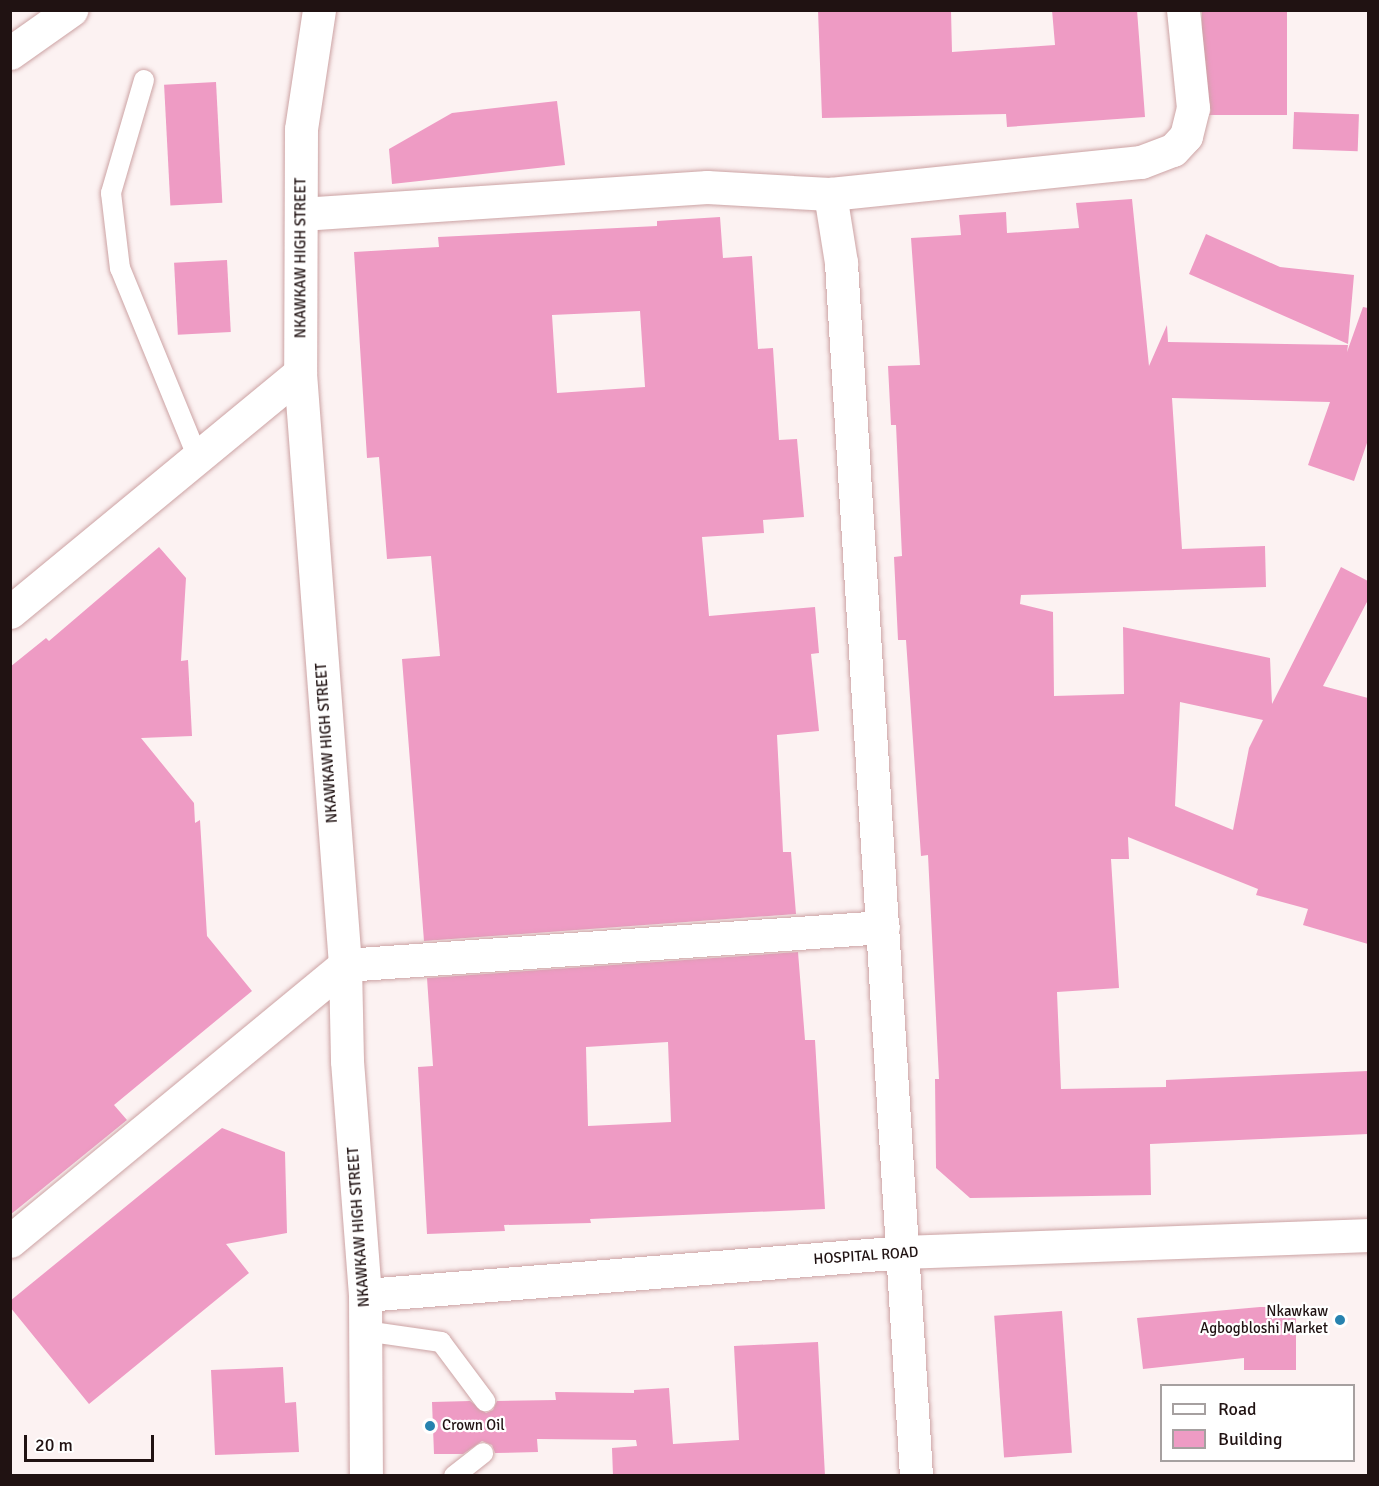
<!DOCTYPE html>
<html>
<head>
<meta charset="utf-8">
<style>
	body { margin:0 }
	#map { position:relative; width:1379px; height:1486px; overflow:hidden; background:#fcf2f2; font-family:Signika,sans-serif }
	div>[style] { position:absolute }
	.building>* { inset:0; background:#ee9bc4; transform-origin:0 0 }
	.roads { filter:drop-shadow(0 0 2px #cca3a4) drop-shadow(0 0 2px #cca3a4) }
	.lane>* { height:20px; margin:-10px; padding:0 10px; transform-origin:10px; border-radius:10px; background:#fff }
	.street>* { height:33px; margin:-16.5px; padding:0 16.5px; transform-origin:16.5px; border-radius:16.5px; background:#fff }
	.secondary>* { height:33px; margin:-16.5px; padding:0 16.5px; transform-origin:16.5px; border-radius:16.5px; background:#fff }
	.dots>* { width:16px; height:16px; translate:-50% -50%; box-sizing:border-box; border:3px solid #fff; border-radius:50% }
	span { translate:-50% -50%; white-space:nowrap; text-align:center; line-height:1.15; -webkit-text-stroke:4.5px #fff; paint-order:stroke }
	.street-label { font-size:15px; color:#201212 }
	.poi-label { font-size:15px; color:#201212 }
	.right { translate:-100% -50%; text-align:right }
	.left { translate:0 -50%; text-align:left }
	.frame { position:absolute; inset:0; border:12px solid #201212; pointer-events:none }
	.legend { position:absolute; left:1160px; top:1384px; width:195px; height:78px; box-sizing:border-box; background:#fff; border:2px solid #a6a0a0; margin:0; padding:8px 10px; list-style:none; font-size:18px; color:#201212 }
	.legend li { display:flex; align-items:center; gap:12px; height:30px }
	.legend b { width:30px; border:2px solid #a6a0a0 }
	.scale { position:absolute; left:24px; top:1435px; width:130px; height:27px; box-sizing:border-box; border:3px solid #201212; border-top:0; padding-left:8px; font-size:18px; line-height:21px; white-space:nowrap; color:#201212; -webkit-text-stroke:4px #fff; paint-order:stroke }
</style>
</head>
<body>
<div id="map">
	<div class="building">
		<i style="clip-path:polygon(818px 10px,951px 10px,952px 52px,1055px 45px,1052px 10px,1137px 10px,1145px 117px,1007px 127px,1006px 114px,822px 118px)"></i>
		<i style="left:1202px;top:10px;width:85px;height:105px"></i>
		<i style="left:216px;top:82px;width:121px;height:52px;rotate:87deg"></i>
		<i style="clip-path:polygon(557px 101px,565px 165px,392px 184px,389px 149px,452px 113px)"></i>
		<i style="left:1294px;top:112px;width:65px;height:37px;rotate:2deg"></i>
		<i style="clip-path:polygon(evenodd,1132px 199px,1149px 366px,1167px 325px,1168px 342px,1348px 345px,1347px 352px,1363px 307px,1368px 308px,1368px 440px,1354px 481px,1308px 465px,1330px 402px,1172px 398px,1182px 549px,1265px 546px,1266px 587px,1021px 595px,1020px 604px,1053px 612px,1054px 696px,1124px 694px,1123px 627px,1270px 658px,1272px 704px,1341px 567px,1368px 581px,1368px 600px,1323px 686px,1368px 698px,1368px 944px,1303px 925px,1308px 909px,1256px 895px,1258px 889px,1128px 837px,1129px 859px,1111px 859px,1119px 988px,1057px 992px,1061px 1089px,1166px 1087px,1166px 1080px,1368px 1071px,1368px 1134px,1150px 1144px,1151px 1195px,970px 1198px,936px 1168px,935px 1079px,939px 1079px,928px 855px,921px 856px,906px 640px,898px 640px,894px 557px,902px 556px,896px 425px,891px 425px,888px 366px,920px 365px,911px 238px,961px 235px,959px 215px,1006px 212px,1007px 233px,1079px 228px,1076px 203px,1132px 199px,1180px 702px,1263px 720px,1249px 748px,1233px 830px,1175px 806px,1180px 702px)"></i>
		<i style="clip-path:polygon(evenodd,720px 217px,723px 258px,752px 256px,758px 349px,773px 348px,779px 440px,797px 439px,804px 517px,763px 520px,764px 533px,702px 537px,709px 616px,815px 607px,819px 653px,811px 654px,819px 731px,777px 735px,783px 852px,791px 852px,796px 914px,424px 941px,402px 659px,440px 656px,431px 556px,387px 559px,379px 457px,367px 458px,354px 252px,439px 247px,438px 237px,657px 226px,657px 221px,720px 217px,640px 311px,645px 387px,557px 393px,552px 315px,640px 311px)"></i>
		<i style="clip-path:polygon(1206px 234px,1280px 267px,1354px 275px,1348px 344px,1189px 274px)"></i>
		<i style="left:227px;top:260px;width:72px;height:53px;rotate:87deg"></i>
		<i style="clip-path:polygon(159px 547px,186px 578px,181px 661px,188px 660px,192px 736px,141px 738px,194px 803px,195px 823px,200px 820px,207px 936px,252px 991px,114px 1105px,127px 1120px,10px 1215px,10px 667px,46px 638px,49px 641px)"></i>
		<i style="clip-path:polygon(evenodd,798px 952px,805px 1040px,815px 1040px,825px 1209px,590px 1219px,591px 1223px,504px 1225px,505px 1231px,427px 1234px,418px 1067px,433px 1066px,427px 978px,798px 952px,668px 1042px,671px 1122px,588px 1126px,586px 1047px,668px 1042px)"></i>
		<i style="clip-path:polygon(222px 1128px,285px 1152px,287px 1233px,226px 1244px,249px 1273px,89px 1404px,10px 1307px,10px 1301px)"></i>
		<i style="clip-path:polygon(1260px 1307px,1296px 1307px,1296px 1370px,1244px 1370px,1244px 1358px,1143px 1369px,1137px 1318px)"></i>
		<i style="left:1062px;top:1311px;width:142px;height:68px;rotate:86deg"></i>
		<i style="clip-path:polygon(818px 1342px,825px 1476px,613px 1476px,612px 1448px,637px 1446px,636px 1440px,537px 1439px,538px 1452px,495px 1453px,492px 1445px,482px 1441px,463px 1454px,434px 1454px,432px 1402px,470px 1401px,486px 1413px,493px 1410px,497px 1401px,556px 1400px,555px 1392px,634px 1393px,634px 1390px,669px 1388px,673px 1444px,739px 1440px,734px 1346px)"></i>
		<i style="clip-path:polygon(283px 1367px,285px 1403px,296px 1402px,299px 1452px,215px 1455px,211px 1370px)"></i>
	</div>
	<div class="roads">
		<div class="lane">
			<i style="left:144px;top:80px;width:118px;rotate:106.3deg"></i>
			<i style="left:111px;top:193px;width:76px;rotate:83.2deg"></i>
			<i style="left:120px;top:268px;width:205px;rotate:67.7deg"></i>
			<i style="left:365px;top:1331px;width:77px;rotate:8.2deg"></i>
			<i style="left:441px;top:1342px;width:74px;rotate:53.3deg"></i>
			<i style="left:454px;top:1476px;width:37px;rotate:-38deg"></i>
		</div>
		<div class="street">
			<i style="left:830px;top:194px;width:313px;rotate:-5.9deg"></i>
			<i style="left:1141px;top:162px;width:34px;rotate:-21deg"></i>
			<i style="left:1173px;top:150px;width:19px;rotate:-47deg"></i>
			<i style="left:1186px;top:136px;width:29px;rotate:-76deg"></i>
			<i style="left:1193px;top:108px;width:99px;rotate:-95.8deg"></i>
			<i style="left:301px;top:214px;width:407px;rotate:-3.8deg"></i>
			<i style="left:707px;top:187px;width:123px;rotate:3.3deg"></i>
			<i style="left:830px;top:194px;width:70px;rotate:80.9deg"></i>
			<i style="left:841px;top:263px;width:1215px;rotate:86.46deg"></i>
			<i style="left:10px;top:612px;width:376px;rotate:-39.5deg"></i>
			<i style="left:10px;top:1241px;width:434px;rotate:-39.5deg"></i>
			<i style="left:345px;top:965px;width:539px;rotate:-4.04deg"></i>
		</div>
		<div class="secondary">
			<i style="left:319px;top:10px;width:120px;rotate:98.6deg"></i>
			<i style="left:301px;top:129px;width:244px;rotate:90.2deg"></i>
			<i style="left:300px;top:373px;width:594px;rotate:85.65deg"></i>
			<i style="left:345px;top:965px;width:96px;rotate:88.8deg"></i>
			<i style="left:347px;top:1061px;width:235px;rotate:85.6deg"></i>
			<i style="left:365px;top:1295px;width:181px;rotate:89.7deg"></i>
			<i style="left:10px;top:53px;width:75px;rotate:-35.2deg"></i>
			<i style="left:365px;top:1295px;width:542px;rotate:-4.55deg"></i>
			<i style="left:905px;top:1252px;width:463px;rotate:-2.1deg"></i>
		</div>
	</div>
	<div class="dots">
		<i style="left:1340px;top:1320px;background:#2782af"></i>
		<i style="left:430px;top:1426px;background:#2782af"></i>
	</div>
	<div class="street-label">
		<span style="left:301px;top:258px;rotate:-90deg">NKAWKAW HIGH STREET</span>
		<span style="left:327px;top:743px;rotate:-94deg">NKAWKAW HIGH STREET</span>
		<span style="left:359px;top:1227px;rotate:-94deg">NKAWKAW HIGH STREET</span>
		<span style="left:866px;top:1256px;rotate:-4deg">HOSPITAL ROAD</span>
	</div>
	<div class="poi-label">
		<span class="right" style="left:1328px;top:1320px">Nkawkaw<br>Agbogbloshi Market</span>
		<span class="left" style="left:442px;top:1426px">Crown Oil</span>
	</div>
	<div class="frame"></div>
	<ul class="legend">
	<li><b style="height:8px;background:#fff"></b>Road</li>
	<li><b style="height:16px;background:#ee9bc4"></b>Building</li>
	</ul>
	<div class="scale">20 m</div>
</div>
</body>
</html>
